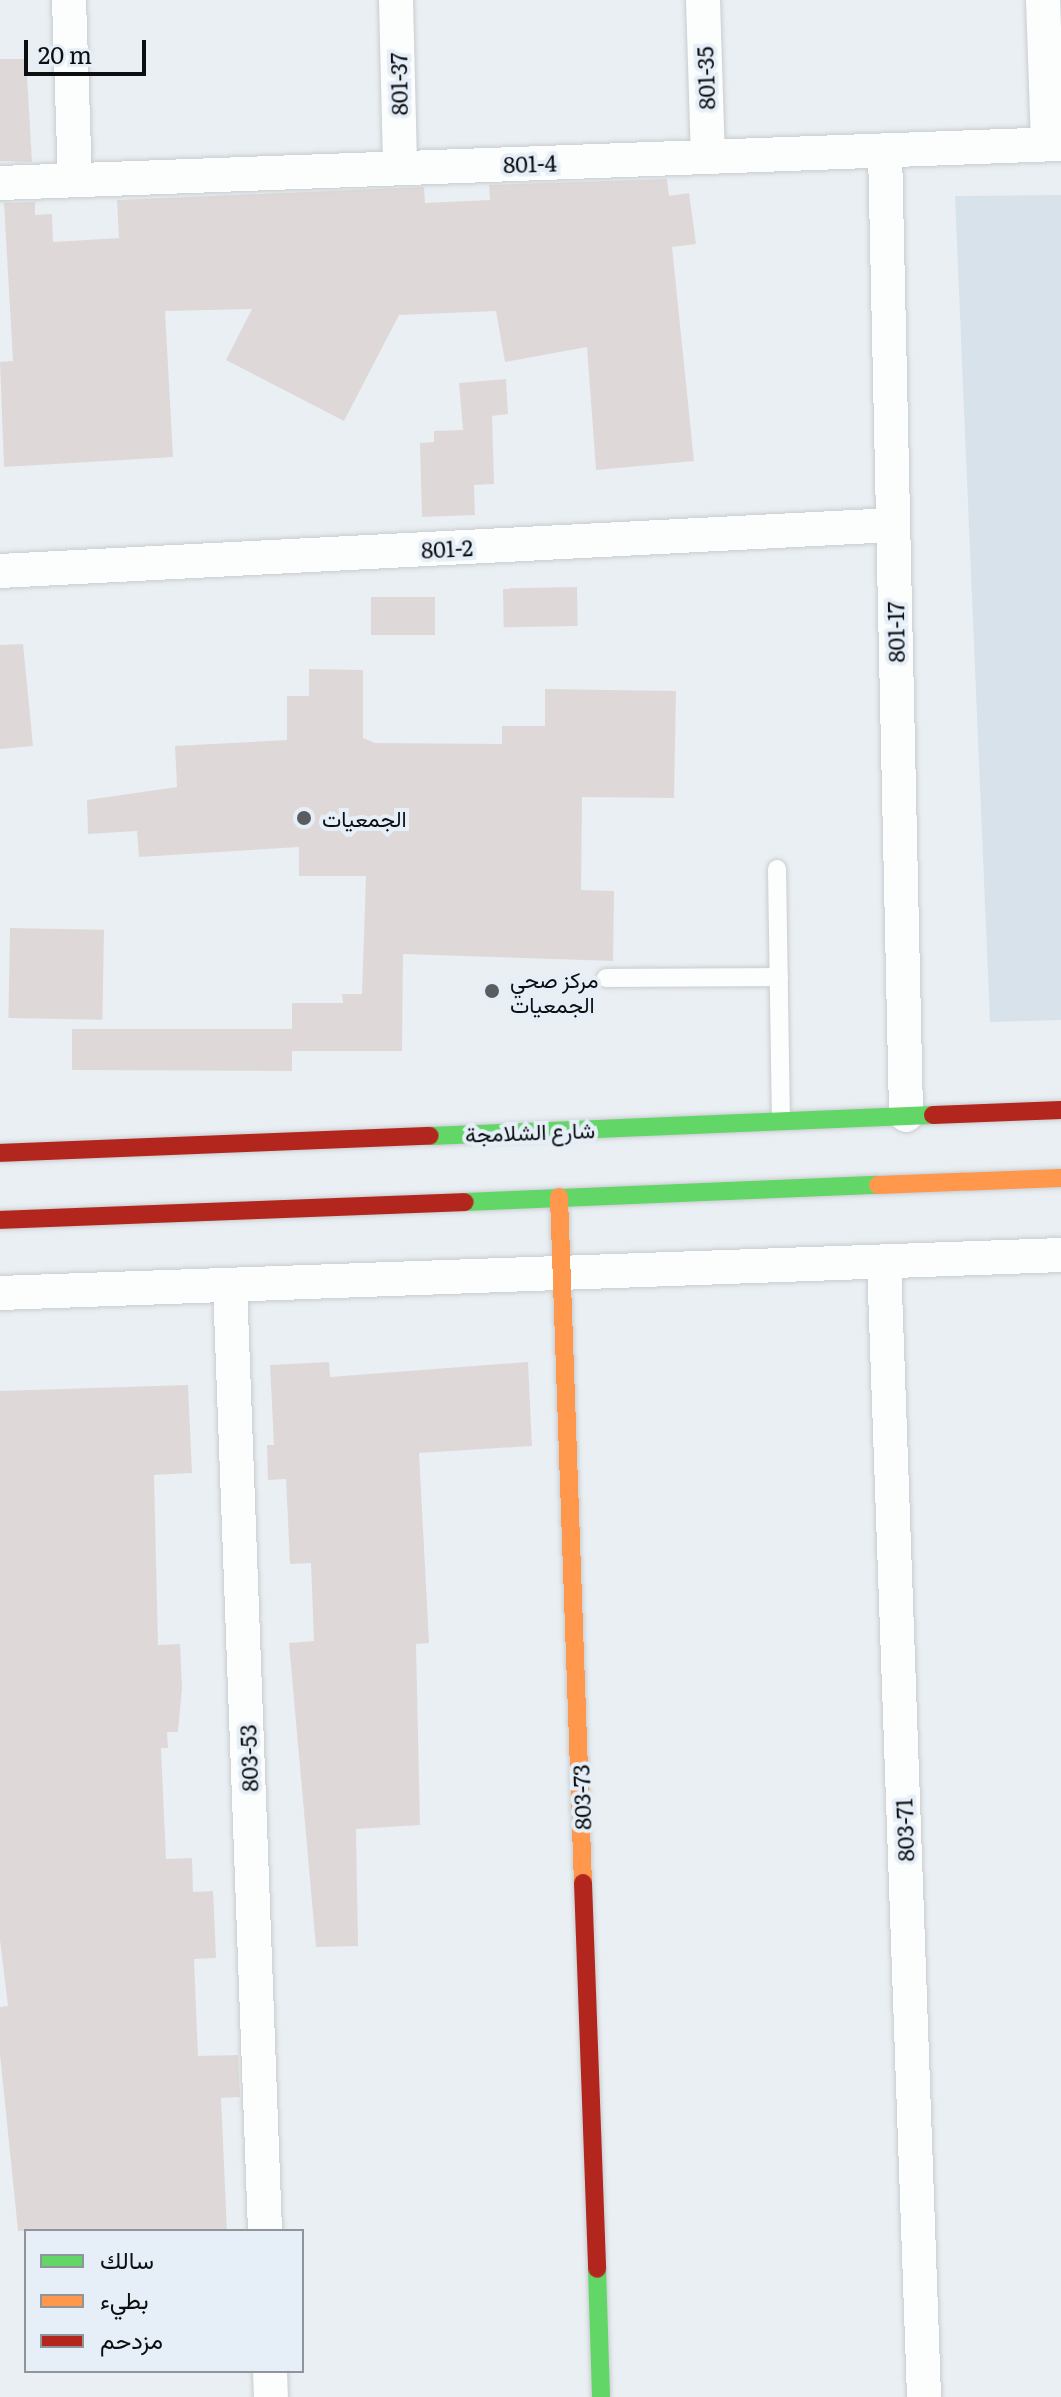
<!DOCTYPE html>
<html>
<head>
<meta charset="utf-8">
<style>
	body { margin:0 }
	#map { position:relative; width:1061px; height:2397px; overflow:hidden; background:#eaeff3; font-family:Literata,Vazirmatn,serif }
	div>[style] { position:absolute }
	.built>* { inset:0; background:#d8e2eb }
	.building>* { inset:0; background:#ded9d8; transform-origin:0 0 }
	.roads { filter:drop-shadow(0 0 2px #c8cccf) drop-shadow(0 0 2px #c8cccf) }
	.lane>* { height:18px; margin:-9px; padding:0 9px; transform-origin:9px; border-radius:9px; background:#fcfdfd }
	.street>* { height:34px; margin:-17px; padding:0 17px; transform-origin:17px; border-radius:17px; background:#fcfdfd }
	.fast>* { height:18px; margin:-9px; padding:0 9px; transform-origin:9px; border-radius:9px; background:#63d668 }
	.slow>* { height:18px; margin:-9px; padding:0 9px; transform-origin:9px; border-radius:9px; background:#ff974d }
	.jam>* { height:18px; margin:-9px; padding:0 9px; transform-origin:9px; border-radius:9px; background:#b3261e }
	.dots>* { width:22px; height:22px; translate:-50% -50%; box-sizing:border-box; border:4px solid #e6eff7; border-radius:50% }
	span { translate:-50% -50%; white-space:nowrap; text-align:center; line-height:1.15; -webkit-text-stroke:8px #e6eff7; paint-order:stroke }
	.street-label { font-size:22px; color:#0c0f11 }
	.poi-label { font-size:22px; color:#0c0f11 }
	.left { translate:0 -50%; text-align:left }
	.legend { position:absolute; left:24px; top:2229px; width:280px; height:144px; box-sizing:border-box; background:#e6eff7; border:2px solid #8f959b; margin:0; padding:10px 14px; list-style:none; font-size:24px; color:#0c0f11 }
	.legend li { display:flex; align-items:center; gap:16px; height:40px }
	.legend b { width:40px; border:2px solid #8f959b }
	.scale { position:absolute; left:24px; top:40px; width:122px; height:36px; box-sizing:border-box; border:4px solid #0c0f11; border-top:0; padding-left:10px; font-size:24px; line-height:28px; white-space:nowrap; color:#0c0f11; -webkit-text-stroke:6px #e6eff7; paint-order:stroke }
</style>
</head>
<body>
<div id="map">
	<div class="built">
		<i style="clip-path:polygon(1061px 195px,1061px 1020px,990px 1022px,955px 196px)"></i>
	</div>
	<div class="building">
		<i style="clip-path:polygon(0 59px,26px 59px,32px 162px,0 161px)"></i>
		<i style="clip-path:polygon(667px 179px,669px 196px,689px 193px,696px 244px,672px 247px,694px 461px,596px 470px,587px 347px,505px 362px,496px 311px,399px 315px,344px 421px,226px 360px,252px 309px,165px 311px,173px 457px,4px 467px,0 362px,13px 361px,4px 203px,35px 202px,35px 215px,52px 214px,53px 242px,119px 238px,117px 200px,424px 187px,425px 203px,490px 200px,489px 185px)"></i>
		<i style="clip-path:polygon(506px 379px,508px 414px,492px 416px,494px 484px,474px 485px,475px 515px,422px 517px,420px 443px,434px 442px,434px 431px,463px 430px,459px 383px)"></i>
		<i style="left:577px;top:587px;width:39px;height:74px;rotate:89deg"></i>
		<i style="left:435px;top:597px;width:38px;height:64px;rotate:90deg"></i>
		<i style="clip-path:polygon(23px 644px,33px 746px,0 749px,0 645px)"></i>
		<i style="clip-path:polygon(309px 669px,363px 670px,363px 738px,375px 743px,502px 744px,502px 726px,545px 726px,545px 689px,676px 691px,674px 798px,582px 797px,581px 890px,614px 891px,613px 961px,403px 954px,402px 1051px,292px 1051px,292px 1039px,292px 1071px,72px 1070px,72px 1029px,292px 1029px,292px 1003px,343px 1003px,342px 994px,362px 994px,366px 876px,299px 876px,299px 847px,139px 857px,137px 831px,88px 834px,87px 800px,177px 787px,175px 746px,287px 740px,287px 696px,309px 696px)"></i>
		<i style="left:10px;top:928px;width:94px;height:90px;rotate:1deg"></i>
		<i style="clip-path:polygon(329px 1362px,330px 1377px,528px 1362px,532px 1446px,419px 1453px,429px 1643px,416px 1644px,420px 1825px,356px 1829px,358px 1946px,316px 1947px,289px 1643px,314px 1641px,311px 1563px,290px 1564px,286px 1479px,268px 1480px,267px 1445px,274px 1445px,270px 1365px)"></i>
		<i style="clip-path:polygon(188px 1385px,192px 1473px,154px 1475px,158px 1645px,180px 1644px,182px 1688px,178px 1732px,167px 1732px,168px 1748px,161px 1748px,166px 1859px,192px 1858px,193px 1892px,213px 1891px,216px 1958px,194px 1959px,198px 2056px,238px 2055px,240px 2097px,221px 2098px,227px 2231px,18px 2231px,0 2054px,0 2007px,8px 2006px,0 1940px,0 1391px)"></i>
	</div>
	<div class="roads">
		<div class="lane">
			<i style="left:777px;top:869px;width:251px;rotate:89.1deg"></i>
			<i style="left:606px;top:978px;width:173px;rotate:-0.3deg"></i>
		</div>
		<div class="street">
			<i style="left:69px;top:0;width:180px;rotate:88.1deg"></i>
			<i style="left:396px;top:0;width:168px;rotate:88.6deg"></i>
			<i style="left:703px;top:0;width:157px;rotate:88.2deg"></i>
			<i style="left:1043px;top:0;width:144px;rotate:88deg"></i>
			<i style="left:885px;top:150px;width:965px;rotate:88.75deg"></i>
			<i style="left:0;top:183px;width:1062px;rotate:-2.11deg"></i>
			<i style="left:0;top:571px;width:894px;rotate:-2.95deg"></i>
			<i style="left:884px;top:1262px;width:1136px;rotate:87.98deg"></i>
			<i style="left:230px;top:1285px;width:947px;rotate:87.88deg"></i>
			<i style="left:0;top:1293px;width:1062px;rotate:-2.05deg"></i>
			<i style="left:270px;top:2371px;width:26px;rotate:88deg"></i>
		</div>
		<div class="fast">
			<i style="left:430px;top:1136px;width:503px;rotate:-2.39deg"></i>
			<i style="left:465px;top:1202px;width:413px;rotate:-2.4deg"></i>
			<i style="left:597px;top:2269px;width:128px;rotate:88.2deg"></i>
		</div>
		<div class="slow">
			<i style="left:878px;top:1185px;width:183px;rotate:-2.2deg"></i>
			<i style="left:559px;top:1197px;width:686px;rotate:88deg"></i>
		</div>
		<div class="jam">
			<i style="left:933px;top:1115px;width:128px;rotate:-2.2deg"></i>
			<i style="left:0;top:1153px;width:430px;rotate:-2.3deg"></i>
			<i style="left:0;top:1220px;width:465px;rotate:-2.2deg"></i>
			<i style="left:583px;top:1883px;width:386px;rotate:87.9deg"></i>
		</div>
	</div>
	<div class="dots">
		<i style="left:304px;top:818px;background:#5a5d60"></i>
		<i style="left:492px;top:991px;background:#5a5d60"></i>
	</div>
	<div class="street-label">
		<span style="left:705px;top:78px;rotate:-92deg">801-35</span>
		<span style="left:398px;top:84px;rotate:-91deg">801-37</span>
		<span style="left:530px;top:163px;rotate:-2deg">801-4</span>
		<span style="left:447px;top:548px;rotate:-3deg">801-2</span>
		<span style="left:895px;top:632px;rotate:-91deg">801-17</span>
		<span style="left:530px;top:1131px;rotate:-2deg">شارع الشلامجة</span>
		<span style="left:248px;top:1758px;rotate:-92deg">803-53</span>
		<span style="left:581px;top:1797px;rotate:-92deg">803-73</span>
		<span style="left:904px;top:1830px;rotate:-92deg">803-71</span>
	</div>
	<div class="poi-label">
		<span class="left" style="left:322px;top:818px">الجمعيات</span>
		<span class="left" style="left:510px;top:991px">مركز صحي<br>الجمعيات</span>
	</div>
	<ul class="legend">
	<li><b style="height:10px;background:#63d668"></b>سالك</li>
	<li><b style="height:10px;background:#ff974d"></b>بطيء</li>
	<li><b style="height:10px;background:#b3261e"></b>مزدحم</li>
	</ul>
	<div class="scale">20 m</div>
</div>
</body>
</html>
